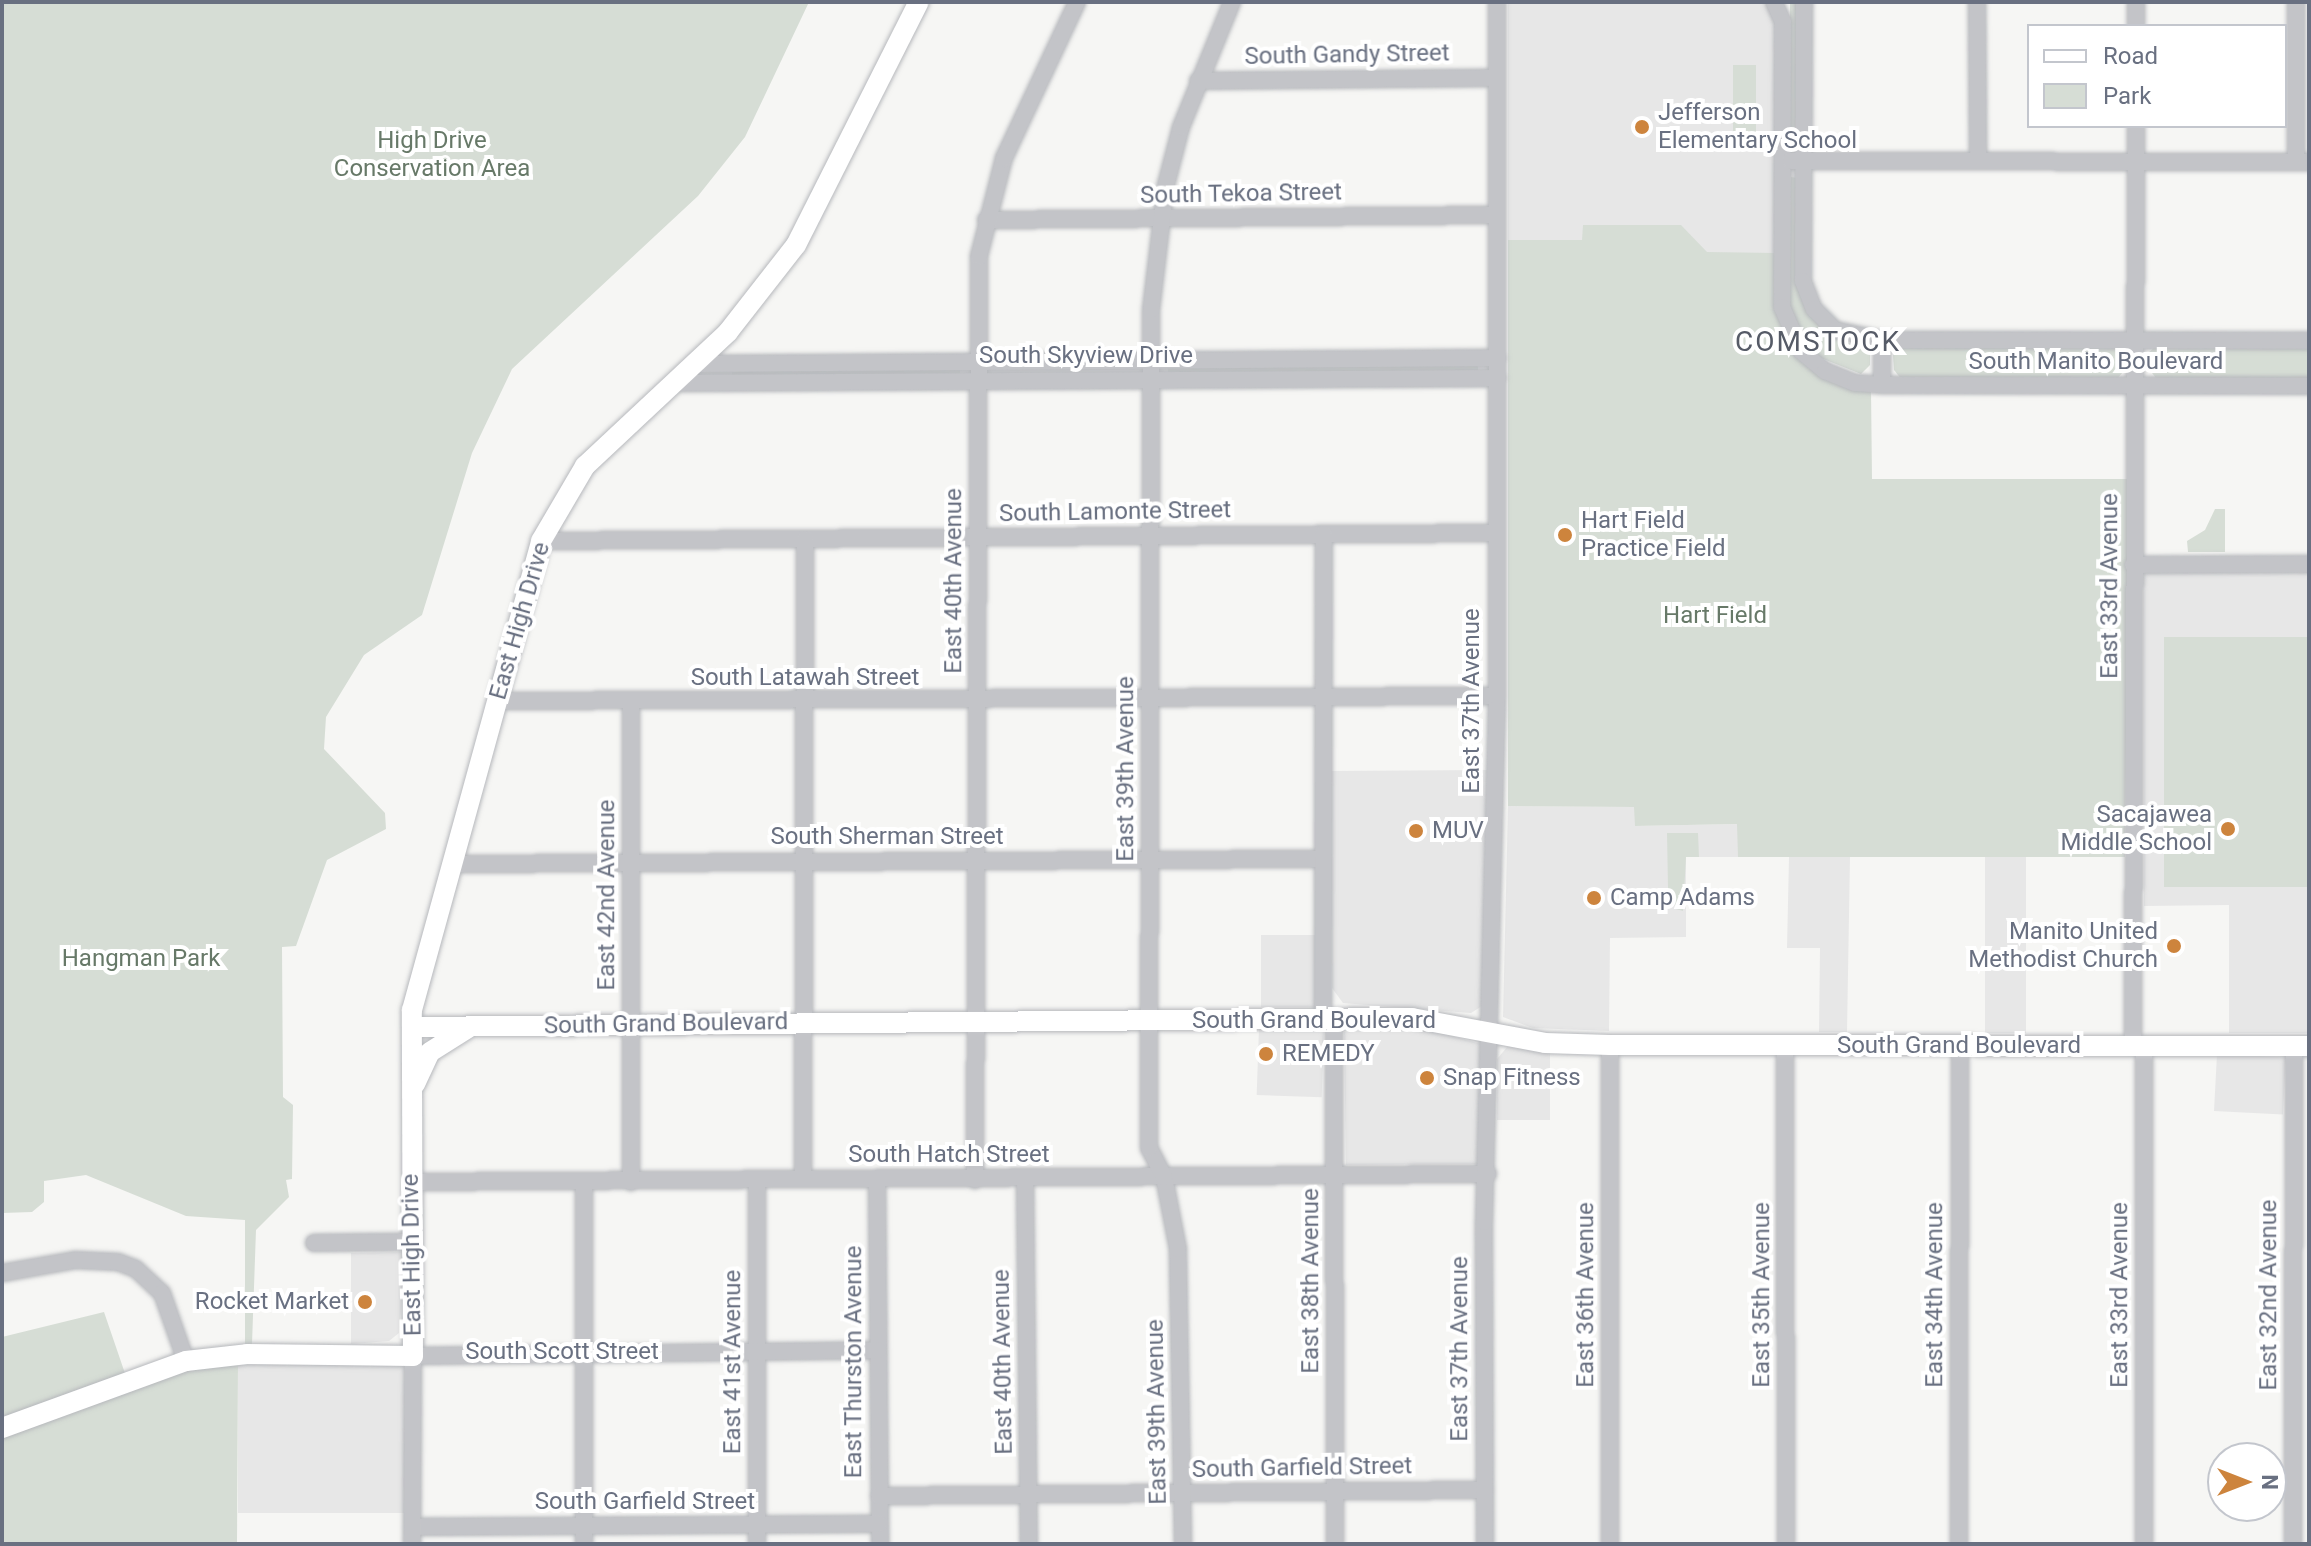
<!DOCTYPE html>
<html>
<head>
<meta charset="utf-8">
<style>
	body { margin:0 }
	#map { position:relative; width:2311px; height:1546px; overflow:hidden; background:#f6f6f4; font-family:Roboto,sans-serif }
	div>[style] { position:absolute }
	.built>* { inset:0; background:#e7e7e7; transform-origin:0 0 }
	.green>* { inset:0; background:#d6ddd5; transform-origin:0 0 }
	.roads { filter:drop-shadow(0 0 2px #b6b8bc) drop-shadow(0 0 2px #b6b8bc) }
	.minor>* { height:16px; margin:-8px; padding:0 8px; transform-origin:8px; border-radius:8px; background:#c3c4c8 }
	.major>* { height:20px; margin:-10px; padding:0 10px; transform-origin:10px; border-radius:10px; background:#fff }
	.dots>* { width:22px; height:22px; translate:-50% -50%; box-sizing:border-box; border:4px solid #fff; border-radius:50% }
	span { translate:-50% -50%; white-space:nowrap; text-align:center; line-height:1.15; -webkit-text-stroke:8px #fff; paint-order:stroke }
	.street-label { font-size:24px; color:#697081 }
	.poi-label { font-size:24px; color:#697081 }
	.left { translate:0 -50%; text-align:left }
	.right { translate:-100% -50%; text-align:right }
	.park-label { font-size:24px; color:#677968 }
	.quarter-label { font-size:28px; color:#565b67; letter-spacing:2px }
	.frame { position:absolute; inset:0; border:4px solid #697081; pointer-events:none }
	.legend { position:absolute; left:2027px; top:24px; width:260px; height:104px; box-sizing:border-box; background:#fff; border:2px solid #c3c6cd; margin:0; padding:10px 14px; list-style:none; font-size:24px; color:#697081 }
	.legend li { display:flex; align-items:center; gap:16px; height:40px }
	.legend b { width:40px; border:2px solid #c3c6cd }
	.north { position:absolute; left:2207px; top:1442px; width:80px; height:80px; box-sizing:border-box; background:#fff; border:2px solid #c3c6cd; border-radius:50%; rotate:90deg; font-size:22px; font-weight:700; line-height:32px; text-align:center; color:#697081 }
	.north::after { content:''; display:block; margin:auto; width:28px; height:36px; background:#cd843d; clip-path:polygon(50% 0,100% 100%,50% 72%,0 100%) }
</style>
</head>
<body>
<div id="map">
	<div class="built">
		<i style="clip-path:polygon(1508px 2px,1769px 2px,1777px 29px,1777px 253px,1707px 253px,1680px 225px,1583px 225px,1583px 240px,1508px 240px)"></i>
		<i style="clip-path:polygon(2309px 569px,2309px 1033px,2229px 1033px,2229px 905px,2144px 906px,2143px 577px,2146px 572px)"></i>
		<i style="clip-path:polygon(1487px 770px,1482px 1006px,1471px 1013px,1343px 1003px,1332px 988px,1330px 771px)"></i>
		<i style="clip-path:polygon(1508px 806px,1635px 807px,1635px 826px,1738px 824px,1738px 857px,1686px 857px,1686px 937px,1610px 938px,1609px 1031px,1533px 1028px,1503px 1017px)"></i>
		<i style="clip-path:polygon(1789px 857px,1850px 857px,1847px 1032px,1819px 1032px,1820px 948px,1787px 948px)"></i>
		<i style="left:1985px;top:857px;width:41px;height:176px"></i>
		<i style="left:1261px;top:935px;width:54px;height:72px"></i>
		<i style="clip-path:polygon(1419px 1027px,1481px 1044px,1478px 1164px,1346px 1165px,1344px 1032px)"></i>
		<i style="left:1259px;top:1028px;width:65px;height:67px;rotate:2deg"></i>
		<i style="clip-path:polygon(1508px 1046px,1550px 1052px,1550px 1120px,1497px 1120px,1497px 1059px)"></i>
		<i style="left:2217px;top:1054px;width:69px;height:57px;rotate:3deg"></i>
		<i style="clip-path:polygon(406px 1252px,399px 1333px,389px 1341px,351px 1344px,351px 1253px)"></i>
		<i style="clip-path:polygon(399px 1362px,406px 1369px,405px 1513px,238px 1513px,238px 1365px)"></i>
	</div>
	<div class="green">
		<i style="clip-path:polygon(2px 2px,809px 2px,745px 137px,698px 196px,512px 369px,472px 453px,422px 615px,364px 655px,326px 717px,324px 749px,385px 813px,386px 829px,327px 860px,296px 946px,282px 947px,283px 1097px,293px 1105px,292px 1179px,286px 1180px,289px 1197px,256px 1230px,252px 1344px,245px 1344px,245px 1220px,186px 1216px,86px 1175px,44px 1181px,44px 1202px,32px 1212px,2px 1213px)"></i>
		<i style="left:1790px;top:2px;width:6px;height:143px"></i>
		<i style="left:1756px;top:65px;width:68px;height:23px;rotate:90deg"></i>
		<i style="clip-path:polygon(1791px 177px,1797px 178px,1797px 273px,1830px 334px,1870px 353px,1870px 365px,1861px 374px,1816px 356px,1790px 310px)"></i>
		<i style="clip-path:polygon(1583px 225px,1681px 225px,1707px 252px,1777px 253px,1794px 349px,1871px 389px,1872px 479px,2128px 479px,2125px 857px,1738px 857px,1737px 824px,1635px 826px,1634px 807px,1508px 806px,1508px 240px,1582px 240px)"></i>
		<i style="clip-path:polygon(1900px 345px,2115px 345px,2123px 355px,2124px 371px,2116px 380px,1902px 380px,1894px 370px,1893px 355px)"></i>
		<i style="clip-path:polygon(2156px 346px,2309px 348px,2309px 379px,2156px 378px,2148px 368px,2148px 353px)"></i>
		<i style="left:1478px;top:363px;width:9px;height:310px;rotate:90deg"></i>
		<i style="left:960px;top:367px;width:9px;height:228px;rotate:90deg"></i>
		<i style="clip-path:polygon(2215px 509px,2225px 509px,2225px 552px,2188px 552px,2187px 541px,2205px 530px)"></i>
		<i style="left:2164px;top:637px;width:145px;height:250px"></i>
		<i style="clip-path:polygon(1667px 833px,1698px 833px,1699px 857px,1686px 857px,1683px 911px,1676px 909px,1668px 888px)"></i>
		<i style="clip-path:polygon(104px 1312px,130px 1388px,191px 1368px,238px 1365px,237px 1544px,2px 1544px,2px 1337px)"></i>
	</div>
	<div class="roads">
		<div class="minor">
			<i style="left:1774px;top:2px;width:22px;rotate:66deg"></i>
			<i style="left:1783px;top:22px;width:285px;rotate:90.2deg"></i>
			<i style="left:1782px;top:307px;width:48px;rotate:66.6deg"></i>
			<i style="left:1801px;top:351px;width:31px;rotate:40deg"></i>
			<i style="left:1825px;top:371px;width:32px;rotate:22deg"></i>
			<i style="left:1855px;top:383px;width:27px;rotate:4deg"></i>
			<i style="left:1882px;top:385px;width:427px;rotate:0.1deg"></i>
			<i style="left:1804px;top:2px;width:279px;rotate:90.2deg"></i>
			<i style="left:1803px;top:281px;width:30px;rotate:69deg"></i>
			<i style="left:1814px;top:309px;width:30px;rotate:45deg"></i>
			<i style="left:1835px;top:330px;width:48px;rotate:12deg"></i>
			<i style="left:1882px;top:340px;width:427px;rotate:0.1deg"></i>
			<i style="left:1977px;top:2px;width:158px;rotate:89.6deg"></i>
			<i style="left:2136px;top:26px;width:24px;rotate:-90deg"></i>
			<i style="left:1198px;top:81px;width:299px;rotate:-0.6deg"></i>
			<i style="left:1791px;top:161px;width:518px;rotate:0.11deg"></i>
			<i style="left:2296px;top:162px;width:160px;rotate:-90deg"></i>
			<i style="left:986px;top:220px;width:511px;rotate:-0.56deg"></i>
			<i style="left:695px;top:364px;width:803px;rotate:-0.43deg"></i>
			<i style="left:674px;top:383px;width:824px;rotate:-0.35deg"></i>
			<i style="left:1882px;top:385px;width:45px;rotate:-90deg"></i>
			<i style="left:541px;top:541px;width:956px;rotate:-0.48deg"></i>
			<i style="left:2133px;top:565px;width:176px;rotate:-0.3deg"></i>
			<i style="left:497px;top:701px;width:1000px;rotate:-0.29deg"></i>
			<i style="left:451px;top:864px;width:872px;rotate:-0.33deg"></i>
			<i style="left:1323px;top:1018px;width:484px;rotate:-89.9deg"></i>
			<i style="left:1334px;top:1018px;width:526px;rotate:89.89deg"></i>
			<i style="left:1785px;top:1046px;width:498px;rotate:89.9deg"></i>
			<i style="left:2133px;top:1046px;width:920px;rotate:-89.81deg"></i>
			<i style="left:803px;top:1179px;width:640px;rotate:-89.82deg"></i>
			<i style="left:1025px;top:1179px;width:365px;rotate:89.4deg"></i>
			<i style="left:757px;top:1180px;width:364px;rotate:90deg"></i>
			<i style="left:877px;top:1180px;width:364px;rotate:89.5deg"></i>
			<i style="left:975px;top:1180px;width:924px;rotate:-89.75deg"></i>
			<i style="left:979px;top:256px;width:101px;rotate:-75.7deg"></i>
			<i style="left:1004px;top:158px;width:172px;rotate:-64.9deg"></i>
			<i style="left:584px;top:1181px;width:363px;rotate:90deg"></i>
			<i style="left:411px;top:1182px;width:1077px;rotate:-0.43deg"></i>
			<i style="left:631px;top:1182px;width:479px;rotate:-90deg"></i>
			<i style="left:314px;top:1243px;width:100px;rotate:-0.6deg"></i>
			<i style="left:2px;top:1273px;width:74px;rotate:-10.1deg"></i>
			<i style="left:75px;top:1260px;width:43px;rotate:2.7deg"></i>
			<i style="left:118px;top:1262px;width:19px;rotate:21deg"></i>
			<i style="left:136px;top:1269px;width:35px;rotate:43deg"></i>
			<i style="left:162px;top:1293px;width:72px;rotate:70.6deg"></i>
			<i style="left:879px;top:1496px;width:606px;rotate:-0.57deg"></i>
			<i style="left:412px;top:1527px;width:467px;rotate:-0.4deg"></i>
			<i style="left:412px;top:1544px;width:188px;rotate:-89.7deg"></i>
			<i style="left:413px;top:1356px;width:465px;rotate:-0.7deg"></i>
			<i style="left:1183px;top:1544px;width:295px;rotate:-91deg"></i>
			<i style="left:1178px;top:1249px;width:73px;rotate:-101deg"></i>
			<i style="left:1164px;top:1177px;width:33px;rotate:-117deg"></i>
			<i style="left:1149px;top:1148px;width:838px;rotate:-89.86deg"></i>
			<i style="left:1151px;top:310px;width:126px;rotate:-83.2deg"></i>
			<i style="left:1166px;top:185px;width:60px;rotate:-75.5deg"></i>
			<i style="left:1181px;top:127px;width:135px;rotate:-67.8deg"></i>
			<i style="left:1485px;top:1544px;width:322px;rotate:-90.2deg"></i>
			<i style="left:1484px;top:1222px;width:526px;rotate:-88.58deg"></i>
			<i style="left:1497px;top:696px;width:694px;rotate:-90deg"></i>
			<i style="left:1610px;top:1544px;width:499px;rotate:-90deg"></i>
			<i style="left:1959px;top:1544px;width:498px;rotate:-89.9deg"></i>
			<i style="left:2144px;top:1544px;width:498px;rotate:-90deg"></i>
			<i style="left:2293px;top:1544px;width:498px;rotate:-89.9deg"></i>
		</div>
		<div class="major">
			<i style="left:412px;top:1027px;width:1000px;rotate:-0.52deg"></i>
			<i style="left:1412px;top:1018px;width:135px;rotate:10.6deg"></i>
			<i style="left:1545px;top:1043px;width:65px;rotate:1.8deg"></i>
			<i style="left:1610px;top:1045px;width:699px;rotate:0.08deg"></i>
			<i style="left:415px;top:1084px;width:35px;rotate:-65deg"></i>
			<i style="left:430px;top:1052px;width:45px;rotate:-32.3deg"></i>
			<i style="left:2px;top:1428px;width:196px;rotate:-20deg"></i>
			<i style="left:186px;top:1361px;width:61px;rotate:-6.5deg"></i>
			<i style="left:247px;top:1354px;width:166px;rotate:0.7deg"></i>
			<i style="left:413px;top:1356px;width:346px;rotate:-90.2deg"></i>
			<i style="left:412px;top:1010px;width:486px;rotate:-74.6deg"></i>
			<i style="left:541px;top:541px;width:87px;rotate:-59.6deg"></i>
			<i style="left:585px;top:466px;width:196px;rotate:-43.1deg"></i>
			<i style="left:728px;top:332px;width:110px;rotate:-52deg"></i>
			<i style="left:796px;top:245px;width:272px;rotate:-63.2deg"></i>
		</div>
	</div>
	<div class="dots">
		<i style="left:1642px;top:127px;background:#cd843d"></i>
		<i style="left:1565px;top:535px;background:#cd843d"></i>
		<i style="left:2228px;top:829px;background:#cd843d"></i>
		<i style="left:1416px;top:831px;background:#cd843d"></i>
		<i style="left:1594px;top:898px;background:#cd843d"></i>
		<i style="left:2174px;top:946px;background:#cd843d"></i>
		<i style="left:1266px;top:1054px;background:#cd843d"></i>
		<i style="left:1427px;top:1078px;background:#cd843d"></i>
		<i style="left:365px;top:1302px;background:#cd843d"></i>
	</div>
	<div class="street-label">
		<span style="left:1347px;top:55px;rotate:-1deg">South Gandy Street</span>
		<span style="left:1241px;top:194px;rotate:-1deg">South Tekoa Street</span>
		<span style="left:1086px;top:356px">South Skyview Drive</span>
		<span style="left:2096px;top:362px">South Manito Boulevard</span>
		<span style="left:1115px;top:512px;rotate:-1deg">South Lamonte Street</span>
		<span style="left:954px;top:581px;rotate:-90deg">East 40th Avenue</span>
		<span style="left:2110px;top:586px;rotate:-90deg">East 33rd Avenue</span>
		<span style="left:520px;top:621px;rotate:-74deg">East High Drive</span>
		<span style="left:805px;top:678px">South Latawah Street</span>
		<span style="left:1472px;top:701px;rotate:-90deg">East 37th Avenue</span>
		<span style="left:1126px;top:769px;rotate:-90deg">East 39th Avenue</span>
		<span style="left:887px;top:837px">South Sherman Street</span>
		<span style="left:607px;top:895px;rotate:-90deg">East 42nd Avenue</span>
		<span style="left:1314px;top:1021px">South Grand Boulevard</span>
		<span style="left:666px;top:1024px;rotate:-1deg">South Grand Boulevard</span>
		<span style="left:1959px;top:1046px">South Grand Boulevard</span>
		<span style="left:949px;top:1155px">South Hatch Street</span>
		<span style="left:412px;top:1255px;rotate:-91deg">East High Drive</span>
		<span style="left:1311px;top:1281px;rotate:-90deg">East 38th Avenue</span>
		<span style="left:1586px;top:1295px;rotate:-90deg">East 36th Avenue</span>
		<span style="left:1762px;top:1295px;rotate:-90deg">East 35th Avenue</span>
		<span style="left:1935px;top:1295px;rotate:-90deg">East 34th Avenue</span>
		<span style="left:2120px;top:1295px;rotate:-90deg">East 33rd Avenue</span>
		<span style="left:2269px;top:1295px;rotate:-90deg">East 32nd Avenue</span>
		<span style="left:1460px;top:1349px;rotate:-90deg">East 37th Avenue</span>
		<span style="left:562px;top:1352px">South Scott Street</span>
		<span style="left:733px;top:1362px;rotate:-90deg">East 41st Avenue</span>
		<span style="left:854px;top:1362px;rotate:-90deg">East Thurston Avenue</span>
		<span style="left:1003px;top:1362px;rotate:-91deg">East 40th Avenue</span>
		<span style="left:1157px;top:1412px;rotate:-91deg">East 39th Avenue</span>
		<span style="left:1302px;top:1468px;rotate:-1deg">South Garfield Street</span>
		<span style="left:645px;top:1502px">South Garfield Street</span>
	</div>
	<div class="poi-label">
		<span class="left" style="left:1658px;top:127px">Jefferson<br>Elementary School</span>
		<span class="left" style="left:1581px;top:535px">Hart Field<br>Practice Field</span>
		<span class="right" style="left:2212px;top:829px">Sacajawea<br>Middle School</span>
		<span class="left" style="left:1432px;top:831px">MUV</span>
		<span class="left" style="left:1610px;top:898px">Camp Adams</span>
		<span class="right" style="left:2158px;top:946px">Manito United<br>Methodist Church</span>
		<span class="left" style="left:1282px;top:1054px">REMEDY</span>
		<span class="left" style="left:1443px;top:1078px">Snap Fitness</span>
		<span class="right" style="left:349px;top:1302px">Rocket Market</span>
	</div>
	<div class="park-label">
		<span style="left:432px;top:155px">High Drive<br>Conservation Area</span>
		<span style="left:1715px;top:616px">Hart Field</span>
		<span style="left:141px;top:959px">Hangman Park</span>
	</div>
	<div class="quarter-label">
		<span style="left:1818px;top:342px">COMSTOCK</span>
	</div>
	<div class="frame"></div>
	<ul class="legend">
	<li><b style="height:10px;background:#fff"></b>Road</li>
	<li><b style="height:22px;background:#d6ddd5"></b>Park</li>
	</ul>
	<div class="north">N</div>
</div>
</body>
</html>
